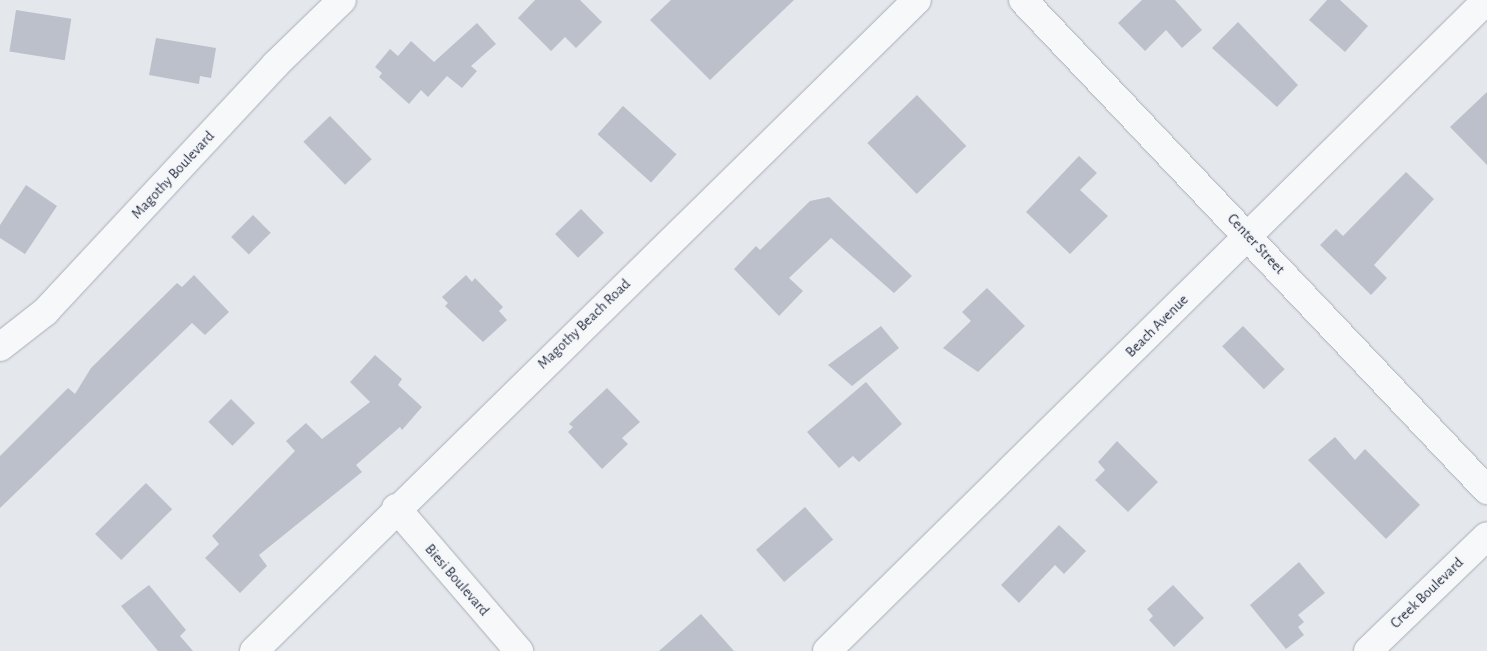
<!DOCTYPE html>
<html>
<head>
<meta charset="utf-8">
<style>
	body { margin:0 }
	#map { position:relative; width:1487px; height:651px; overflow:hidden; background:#e4e7ec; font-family:"Alegreya Sans",sans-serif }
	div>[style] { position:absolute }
	.building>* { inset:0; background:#bbc0ca; transform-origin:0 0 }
	.roads { filter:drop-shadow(0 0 1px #a9aeb7) drop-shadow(0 0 1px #a9aeb7) }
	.street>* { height:28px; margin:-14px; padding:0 14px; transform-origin:14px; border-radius:14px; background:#f7f8fa }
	span { translate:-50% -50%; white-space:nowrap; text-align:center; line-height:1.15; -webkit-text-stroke:5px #f4f6f9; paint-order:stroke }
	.street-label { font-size:15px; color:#2b3445 }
</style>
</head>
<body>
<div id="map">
	<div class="building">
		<i style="clip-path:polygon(535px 0,580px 0,602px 22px,576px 48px,565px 37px,551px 51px,518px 18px)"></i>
		<i style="clip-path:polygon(671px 0,794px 0,710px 80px,650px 20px)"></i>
		<i style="clip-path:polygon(1142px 0,1175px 0,1202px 30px,1182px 48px,1166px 30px,1145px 51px,1118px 23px)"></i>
		<i style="clip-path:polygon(1327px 0,1340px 0,1368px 26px,1345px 52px,1309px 20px)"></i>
		<i style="left:16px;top:10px;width:56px;height:42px;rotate:9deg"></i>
		<i style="clip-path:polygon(1238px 22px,1298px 85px,1277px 107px,1212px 48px)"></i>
		<i style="clip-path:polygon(477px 23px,496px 44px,471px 66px,477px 71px,462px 88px,447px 76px,428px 97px,421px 90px,409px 104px,379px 77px,382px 73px,375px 67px,390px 49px,398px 56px,411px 41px,434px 62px)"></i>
		<i style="clip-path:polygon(156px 38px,216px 48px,211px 78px,200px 76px,199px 84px,149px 75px)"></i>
		<i style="clip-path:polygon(1487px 92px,1487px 165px,1450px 127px)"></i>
		<i style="left:917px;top:95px;width:71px;height:69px;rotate:46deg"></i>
		<i style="left:623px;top:106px;width:72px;height:38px;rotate:42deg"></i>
		<i style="left:330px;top:116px;width:60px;height:37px;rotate:46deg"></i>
		<i style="clip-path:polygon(1079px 156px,1097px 173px,1080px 190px,1108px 216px,1070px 254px,1026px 212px)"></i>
		<i style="clip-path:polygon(1406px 172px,1434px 199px,1374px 265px,1387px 278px,1371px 295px,1320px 245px,1336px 229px,1343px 236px)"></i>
		<i style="clip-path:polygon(26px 185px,57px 206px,25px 254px,0 238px,0 225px)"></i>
		<i style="clip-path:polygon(829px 197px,912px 276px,894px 293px,831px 238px,789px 278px,803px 291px,779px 316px,734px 269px,756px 246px,760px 250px,810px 201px)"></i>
		<i style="left:581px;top:209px;width:33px;height:36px;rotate:46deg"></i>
		<i style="left:253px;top:215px;width:25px;height:31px;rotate:45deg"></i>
		<i style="clip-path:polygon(194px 275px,229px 312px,205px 335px,192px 323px,0 508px,0 456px,68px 388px,75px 394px,91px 368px,177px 283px,182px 287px)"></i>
		<i style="clip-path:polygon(466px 275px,472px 282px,475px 278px,503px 307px,499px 311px,507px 320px,483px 342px,445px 306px,448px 303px,442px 297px)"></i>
		<i style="clip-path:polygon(987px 288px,1025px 326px,978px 372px,943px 348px,971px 321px,962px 312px)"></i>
		<i style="clip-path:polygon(881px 326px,899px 348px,852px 386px,828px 365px)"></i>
		<i style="left:1243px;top:326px;width:60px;height:29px;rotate:46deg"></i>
		<i style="clip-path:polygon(375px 355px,402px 379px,398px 385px,422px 407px,402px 430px,400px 427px,356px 465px,362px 472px,259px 555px,267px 566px,240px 593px,205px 558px,219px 544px,212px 536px,295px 451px,286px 441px,306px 423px,322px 439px,370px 402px,350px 382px)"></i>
		<i style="clip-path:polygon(866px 382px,902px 424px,859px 462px,853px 456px,839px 468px,807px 432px)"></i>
		<i style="clip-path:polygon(607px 388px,640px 422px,622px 438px,628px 444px,602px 469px,568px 432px,573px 427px,569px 424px)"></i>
		<i style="left:231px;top:399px;width:34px;height:32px;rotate:45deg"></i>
		<i style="clip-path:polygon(1335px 437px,1355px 460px,1365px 449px,1420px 505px,1386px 539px,1308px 460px)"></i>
		<i style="clip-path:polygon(1117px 441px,1158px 482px,1128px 512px,1095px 480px,1105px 470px,1098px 462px)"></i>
		<i style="left:146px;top:483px;width:37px;height:72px;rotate:45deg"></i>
		<i style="left:805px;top:507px;width:43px;height:65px;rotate:49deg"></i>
		<i style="clip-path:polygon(1059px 525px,1086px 551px,1064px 574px,1055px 565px,1019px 603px,1001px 585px)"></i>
		<i style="clip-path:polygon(1299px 562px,1325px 593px,1298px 615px,1304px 622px,1298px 627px,1304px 635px,1286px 649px,1250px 605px)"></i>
		<i style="clip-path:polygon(149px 585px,186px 630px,180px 636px,193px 651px,158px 651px,121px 606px)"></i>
		<i style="clip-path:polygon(1173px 585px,1204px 618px,1174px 647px,1149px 620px,1153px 616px,1147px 609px)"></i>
		<i style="clip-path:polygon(701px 614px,734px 651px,659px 651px)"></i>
	</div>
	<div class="roads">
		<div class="street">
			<i style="left:1023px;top:0;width:675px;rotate:46.56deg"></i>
			<i style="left:0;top:347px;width:57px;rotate:-37.9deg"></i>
			<i style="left:45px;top:312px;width:338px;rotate:-47deg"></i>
			<i style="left:275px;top:65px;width:93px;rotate:-44.1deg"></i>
			<i style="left:396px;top:508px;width:189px;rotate:49.3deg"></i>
			<i style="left:254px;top:651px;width:929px;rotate:-44.48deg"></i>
			<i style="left:827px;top:651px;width:927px;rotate:-44.61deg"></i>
			<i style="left:1368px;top:651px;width:165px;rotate:-44deg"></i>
		</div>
	</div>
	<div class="street-label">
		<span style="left:173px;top:175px;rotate:-47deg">Magothy Boulevard</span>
		<span style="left:1256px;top:244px;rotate:47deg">Center Street</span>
		<span style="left:584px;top:324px;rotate:-44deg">Magothy Beach Road</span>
		<span style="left:1157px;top:326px;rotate:-45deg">Beach Avenue</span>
		<span style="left:457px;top:580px;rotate:49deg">Biesi Boulevard</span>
		<span style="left:1427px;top:593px;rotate:-44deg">Creek Boulevard</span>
	</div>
</div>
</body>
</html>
